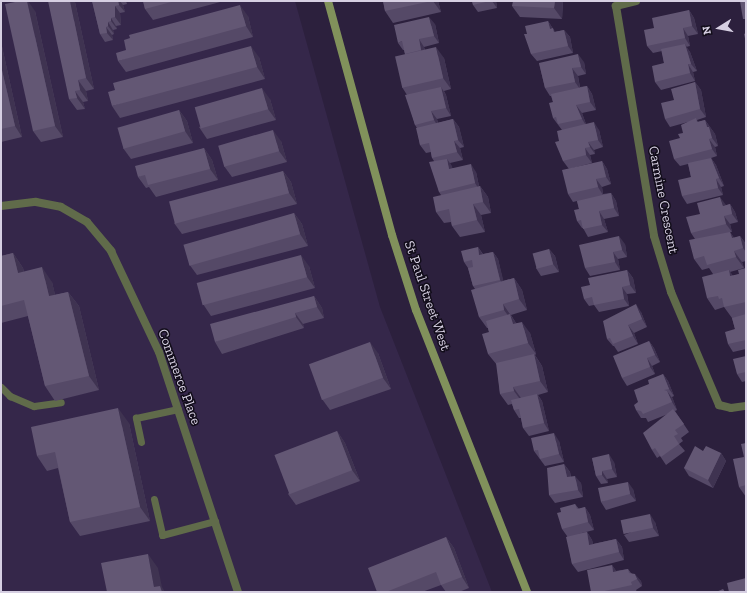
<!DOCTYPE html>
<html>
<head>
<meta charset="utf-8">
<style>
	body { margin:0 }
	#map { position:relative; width:747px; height:593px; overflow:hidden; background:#2c203d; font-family:"Zilla Slab",serif }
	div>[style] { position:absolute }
	.built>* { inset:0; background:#35274a }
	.service>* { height:7px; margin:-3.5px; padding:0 3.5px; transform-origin:3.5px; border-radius:3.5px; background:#606b4a }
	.minor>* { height:8px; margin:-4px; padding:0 4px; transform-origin:4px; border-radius:4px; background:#606b4a }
	.secondary>* { height:8px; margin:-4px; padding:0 4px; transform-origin:4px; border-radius:4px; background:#81915b }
	.wall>* { inset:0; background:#554967 }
	.shaded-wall>* { inset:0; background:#3f3351 }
	.building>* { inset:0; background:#635774; transform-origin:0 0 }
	span { translate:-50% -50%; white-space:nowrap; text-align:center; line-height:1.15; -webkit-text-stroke:3px #120d1a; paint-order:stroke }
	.street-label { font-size:14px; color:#d6cfe2 }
	.frame { position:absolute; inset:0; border:2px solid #d6cfe2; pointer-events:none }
	.north { position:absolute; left:699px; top:8px; width:40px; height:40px; -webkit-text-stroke:3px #120d1a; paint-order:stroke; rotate:259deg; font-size:11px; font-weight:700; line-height:16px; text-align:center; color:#d6cfe2 }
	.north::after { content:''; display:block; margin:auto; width:14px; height:18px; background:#d6cfe2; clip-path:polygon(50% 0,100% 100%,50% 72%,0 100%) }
</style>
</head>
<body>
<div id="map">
	<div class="built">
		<i style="clip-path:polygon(1px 1px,295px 1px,380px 307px,492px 592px,1px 592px)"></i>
	</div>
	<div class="service">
		<i style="left:1px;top:387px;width:13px;rotate:45deg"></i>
		<i style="left:10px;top:396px;width:26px;rotate:23deg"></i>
		<i style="left:34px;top:406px;width:27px;rotate:-8deg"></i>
		<i style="left:141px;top:442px;width:25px;rotate:-102deg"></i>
		<i style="left:136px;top:418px;width:43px;rotate:-12.1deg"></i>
		<i style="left:154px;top:499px;width:37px;rotate:77deg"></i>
		<i style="left:162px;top:535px;width:55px;rotate:-14.8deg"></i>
	</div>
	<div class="minor">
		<i style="left:636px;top:1px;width:21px;rotate:166deg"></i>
		<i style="left:616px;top:6px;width:233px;rotate:80.6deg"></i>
		<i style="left:654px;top:236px;width:59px;rotate:73.1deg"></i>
		<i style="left:671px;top:292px;width:123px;rotate:67deg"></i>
		<i style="left:719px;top:405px;width:12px;rotate:14deg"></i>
		<i style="left:731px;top:408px;width:15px;rotate:-8deg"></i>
		<i style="left:1px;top:206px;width:35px;rotate:-7deg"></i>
		<i style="left:36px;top:202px;width:25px;rotate:11deg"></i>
		<i style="left:61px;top:207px;width:30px;rotate:30deg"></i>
		<i style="left:87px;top:222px;width:38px;rotate:50deg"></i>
		<i style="left:111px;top:251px;width:112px;rotate:64.6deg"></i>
		<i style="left:159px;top:352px;width:253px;rotate:71.8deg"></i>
	</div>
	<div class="secondary">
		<i style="left:328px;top:1px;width:243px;rotate:74.7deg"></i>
		<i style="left:392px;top:235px;width:79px;rotate:72.3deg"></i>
		<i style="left:416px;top:310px;width:303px;rotate:68.5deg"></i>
	</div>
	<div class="wall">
		<i style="clip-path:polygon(92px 1px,126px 1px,127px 4px,123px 5px,125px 12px,120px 13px,121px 25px,116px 26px,117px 29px,113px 30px,114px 34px,112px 35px,113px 40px,105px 42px,100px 34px)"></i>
		<i style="clip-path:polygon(143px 1px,224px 1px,153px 20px,145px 9px)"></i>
		<i style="clip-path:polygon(383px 1px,438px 1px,441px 12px,393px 23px,385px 11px)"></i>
		<i style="clip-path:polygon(472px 1px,496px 1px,497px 8px,478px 12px,473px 5px)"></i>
		<i style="clip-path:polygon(563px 1px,562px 19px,520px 17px,512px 6px)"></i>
		<i style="clip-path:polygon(75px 2px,94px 89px,86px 91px,88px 101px,83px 102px,85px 109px,77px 110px,69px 99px)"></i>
		<i style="clip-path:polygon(689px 10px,694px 18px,698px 34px,688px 36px,690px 46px,686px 47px,690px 52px,697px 71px,693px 72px,695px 81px,661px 90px,655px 82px,664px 63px,662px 51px,653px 53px,647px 46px,654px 28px)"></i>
		<i style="clip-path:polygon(35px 11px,63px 137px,41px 142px,33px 131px)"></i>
		<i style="clip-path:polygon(248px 16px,253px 37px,126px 72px,118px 61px)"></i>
		<i style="clip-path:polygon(548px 21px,555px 32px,564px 30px,570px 37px,573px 53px,537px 61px,531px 54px,527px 34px)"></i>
		<i style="clip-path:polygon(435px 24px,439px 43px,424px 47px,425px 50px,444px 58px,451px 89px,444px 91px,446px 95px,451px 116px,437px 119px,438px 123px,453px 119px,459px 127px,464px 147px,460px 148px,463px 160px,450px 163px,452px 168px,476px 172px,479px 186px,480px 186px,488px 197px,491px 213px,481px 215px,485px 232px,460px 237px,452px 226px,451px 222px,444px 223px,436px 212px,441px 195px,439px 192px,434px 161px,432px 158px,431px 152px,426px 153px,420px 145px,417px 128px,415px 125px,407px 95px,402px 87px,405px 54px,404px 50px,403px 50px,398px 43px)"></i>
		<i style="clip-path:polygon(1px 42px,22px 137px,1px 142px)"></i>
		<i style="clip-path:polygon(259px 57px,265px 79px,120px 118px,112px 106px)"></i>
		<i style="clip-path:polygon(584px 62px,586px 74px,578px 76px,580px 87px,587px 86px,592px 94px,596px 110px,582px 113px,586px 124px,599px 130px,603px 147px,594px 150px,595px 154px,590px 155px,592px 163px,569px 169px,563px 161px,559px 141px,562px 130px,553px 118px,553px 102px,551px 96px,550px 96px,545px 88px,539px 63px)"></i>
		<i style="clip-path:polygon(695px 82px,701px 90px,706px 117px,697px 120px,698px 122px,705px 120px,715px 134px,718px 146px,715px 147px,717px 156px,711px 158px,716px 165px,724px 186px,721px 187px,723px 195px,687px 204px,682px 196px,691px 177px,688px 164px,680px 166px,674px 159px,680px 138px,683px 133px,688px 122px,670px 127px,665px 119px,674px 100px)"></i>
		<i style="clip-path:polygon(270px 99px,276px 120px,207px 139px,199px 127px)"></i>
		<i style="clip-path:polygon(179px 110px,187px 121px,193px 143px,131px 159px,123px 148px)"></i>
		<i style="clip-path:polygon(281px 141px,287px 162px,232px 177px,224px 166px)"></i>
		<i style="clip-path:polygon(204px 148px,212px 160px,218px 180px,156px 197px,149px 187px,146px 188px,138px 177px)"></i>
		<i style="clip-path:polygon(602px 161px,607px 169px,611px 184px,602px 187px,603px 194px,611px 193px,616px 201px,619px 216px,604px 219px,608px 232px,588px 237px,583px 228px,582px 228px,577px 221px,579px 209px,577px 201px,573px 202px,568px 194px)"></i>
		<i style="clip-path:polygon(283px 171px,291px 182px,297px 204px,182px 234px,174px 223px)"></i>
		<i style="clip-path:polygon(730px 204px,735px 212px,738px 222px,730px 224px,732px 232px,730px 232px,734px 238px,740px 236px,746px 244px,746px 261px,742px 262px,744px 268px,730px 272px,733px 276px,739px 274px,746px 268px,746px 349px,733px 352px,728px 344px,735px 329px,732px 318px,724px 307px,715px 310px,707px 298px,713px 274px,709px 268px,702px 270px,694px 259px,695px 239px,691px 233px,700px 214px)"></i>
		<i style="clip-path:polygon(294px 213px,302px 224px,308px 246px,197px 275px,189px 264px)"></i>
		<i style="clip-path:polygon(625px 244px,627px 257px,618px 259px,620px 270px,590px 276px,585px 268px)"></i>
		<i style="clip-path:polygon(478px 247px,483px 254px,493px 252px,498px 259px,503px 281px,514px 278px,522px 290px,527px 310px,511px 315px,516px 323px,530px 333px,536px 354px,535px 355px,542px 366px,548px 392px,538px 395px,542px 401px,549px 431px,529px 436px,523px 428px,521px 418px,519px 418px,514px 410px,512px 404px,508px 405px,500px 394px,497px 365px,488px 354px,489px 332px,488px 328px,487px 328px,479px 317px,475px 289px,473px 286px,468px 268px,464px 262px)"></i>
		<i style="clip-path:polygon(549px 249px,555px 256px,559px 272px,541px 276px,536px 268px)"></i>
		<i style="clip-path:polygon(13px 253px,23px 268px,24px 272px,52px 282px,55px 295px,68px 292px,79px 306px,99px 390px,55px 401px,45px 386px,28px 316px,1px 323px,1px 256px)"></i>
		<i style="clip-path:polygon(309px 266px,315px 288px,211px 316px,203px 304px)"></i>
		<i style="clip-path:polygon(627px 270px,633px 278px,636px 293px,627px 294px,629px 306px,599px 312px,594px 305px,589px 306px,584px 299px,590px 285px)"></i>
		<i style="clip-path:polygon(314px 296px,322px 308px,324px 318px,303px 324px,304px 328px,222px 354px,215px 342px)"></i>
		<i style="clip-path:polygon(641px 312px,647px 327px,634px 333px,638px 344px,618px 352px,614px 346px,613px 346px,607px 339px)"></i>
		<i style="clip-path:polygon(649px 341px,654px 348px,660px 362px,652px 366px,655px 374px,627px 386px,622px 378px)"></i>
		<i style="clip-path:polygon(378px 353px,391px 389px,330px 410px,322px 399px)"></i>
		<i style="clip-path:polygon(746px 356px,746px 381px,742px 382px,737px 374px)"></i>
		<i style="clip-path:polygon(663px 374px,668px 381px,674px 396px,672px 397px,677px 410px,675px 411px,689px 432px,681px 438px,683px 441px,679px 444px,685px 451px,666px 465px,660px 456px,657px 458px,652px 450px,668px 414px,648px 422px,646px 418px,641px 418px,636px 410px,638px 402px,649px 384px)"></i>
		<i style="clip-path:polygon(129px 423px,150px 521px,80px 536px,70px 522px,58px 468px,47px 471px,37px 456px)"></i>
		<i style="clip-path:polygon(337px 431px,345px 443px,360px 481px,296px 505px,288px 494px)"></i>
		<i style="clip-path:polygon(559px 441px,564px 462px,545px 466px,534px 451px)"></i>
		<i style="clip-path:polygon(746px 443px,746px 497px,739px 487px)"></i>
		<i style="clip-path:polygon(703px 451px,721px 453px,726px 461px,713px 488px,689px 476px,684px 468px)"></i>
		<i style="clip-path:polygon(592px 458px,614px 462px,617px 477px,607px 479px,608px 483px,601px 484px,596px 476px)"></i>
		<i style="clip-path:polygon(564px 464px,570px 472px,571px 477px,581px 483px,583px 497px,555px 503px,549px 495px)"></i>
		<i style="clip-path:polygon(633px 489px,636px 501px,606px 510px,601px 502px)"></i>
		<i style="clip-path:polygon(575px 504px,579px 509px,585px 507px,590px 515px,594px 530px,578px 534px,587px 532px,592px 540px,593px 544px,616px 539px,622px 547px,624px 560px,578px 572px,572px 564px,567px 536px,562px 529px,561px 512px)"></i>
		<i style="clip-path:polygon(655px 522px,659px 536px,629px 542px,624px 535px)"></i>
		<i style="clip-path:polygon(446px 537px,454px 548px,469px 588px,459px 592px,446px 592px,441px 585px,422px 592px,377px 592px)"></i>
		<i style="clip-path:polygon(612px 565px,616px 571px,628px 569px,631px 573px,641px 581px,642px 586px,636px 590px,637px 592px,591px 592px)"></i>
	</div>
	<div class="shaded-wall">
		<i style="clip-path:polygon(27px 1px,28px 1px,35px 11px,63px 137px,55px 126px)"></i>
		<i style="clip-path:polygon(70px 1px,75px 1px,75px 2px,94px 89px,86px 78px)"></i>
		<i style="clip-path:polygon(118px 1px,120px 1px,123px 5px,125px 12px,119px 5px)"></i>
		<i style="clip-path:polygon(433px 1px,438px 1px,441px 12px)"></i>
		<i style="clip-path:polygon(492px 1px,496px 1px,497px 8px)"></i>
		<i style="clip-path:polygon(555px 1px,563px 1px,562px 19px,554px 8px)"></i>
		<i style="clip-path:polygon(240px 5px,248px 16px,253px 37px,246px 26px)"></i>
		<i style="clip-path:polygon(115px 6px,120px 13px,121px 25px,115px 17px)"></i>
		<i style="clip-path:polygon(689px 10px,694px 18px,698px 34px,692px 26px)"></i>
		<i style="clip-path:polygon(429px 17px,435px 24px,439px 43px,434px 36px)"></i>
		<i style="clip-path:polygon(111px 18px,116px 26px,117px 29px,111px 21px)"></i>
		<i style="clip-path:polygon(548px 21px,558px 36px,550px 29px)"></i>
		<i style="clip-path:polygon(108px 22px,113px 30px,114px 34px,108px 26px)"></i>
		<i style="clip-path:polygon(106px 27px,112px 35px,113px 40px,107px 33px)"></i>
		<i style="clip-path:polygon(683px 28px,688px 36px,690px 46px,685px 38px)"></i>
		<i style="clip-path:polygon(564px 30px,570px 37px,573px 53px,568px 46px)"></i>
		<i style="clip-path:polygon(419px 39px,424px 47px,427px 58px,421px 50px)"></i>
		<i style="clip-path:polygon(1px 42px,22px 137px,15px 126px,1px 66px)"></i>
		<i style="clip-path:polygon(685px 44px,690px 52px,697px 71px,691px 64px)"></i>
		<i style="clip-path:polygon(251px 46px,259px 57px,265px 79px,257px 67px)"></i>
		<i style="clip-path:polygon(436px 47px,444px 58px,451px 89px,443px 78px)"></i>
		<i style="clip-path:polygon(578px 54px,584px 62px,586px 74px,581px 67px)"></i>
		<i style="clip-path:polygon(688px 64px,693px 72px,695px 81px,690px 73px)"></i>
		<i style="clip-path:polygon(572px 68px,578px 76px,580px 89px,575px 82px)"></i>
		<i style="clip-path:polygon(78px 80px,86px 91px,88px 101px,80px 90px)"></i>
		<i style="clip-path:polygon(695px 82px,701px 90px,706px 117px,700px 109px)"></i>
		<i style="clip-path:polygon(587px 86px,592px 94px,596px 110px,590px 102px)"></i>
		<i style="clip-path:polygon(441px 87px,446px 95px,451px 116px,446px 108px)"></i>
		<i style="clip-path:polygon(262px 88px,270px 99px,276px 120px,268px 109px)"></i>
		<i style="clip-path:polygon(75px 91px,83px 102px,85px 109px,77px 98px)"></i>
		<i style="clip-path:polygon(576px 105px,582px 113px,587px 127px,582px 119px)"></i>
		<i style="clip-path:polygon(179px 110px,187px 121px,193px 143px,185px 131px)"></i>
		<i style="clip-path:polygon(431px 111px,437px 119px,439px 128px,434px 120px)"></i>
		<i style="clip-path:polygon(453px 119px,459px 127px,464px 147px,458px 140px)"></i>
		<i style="clip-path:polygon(705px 120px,715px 134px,718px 146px,712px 138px,707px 127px)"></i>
		<i style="clip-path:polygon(594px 122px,599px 130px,603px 147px,598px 140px)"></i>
		<i style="clip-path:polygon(273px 130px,281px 141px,287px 162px,279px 151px)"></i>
		<i style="clip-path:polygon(709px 139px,715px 147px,717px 156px,712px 149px)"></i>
		<i style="clip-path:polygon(454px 141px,460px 148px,463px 160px,457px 152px)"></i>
		<i style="clip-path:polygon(588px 142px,594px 150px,595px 154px,590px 147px)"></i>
		<i style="clip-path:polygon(204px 148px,212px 160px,218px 180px,210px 169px)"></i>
		<i style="clip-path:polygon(585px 148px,590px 155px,592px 163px,586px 155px)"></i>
		<i style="clip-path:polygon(711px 158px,716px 165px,724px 186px,719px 178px)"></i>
		<i style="clip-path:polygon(447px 159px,452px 166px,454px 177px,449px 169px)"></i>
		<i style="clip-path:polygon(602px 161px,607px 169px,611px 184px,606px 177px)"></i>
		<i style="clip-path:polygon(471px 164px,476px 172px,480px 191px,475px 183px)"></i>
		<i style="clip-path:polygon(283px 171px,291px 182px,297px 204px,289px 193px)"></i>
		<i style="clip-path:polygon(596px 179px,602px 187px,603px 195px,598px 187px)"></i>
		<i style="clip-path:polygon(716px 179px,721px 187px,723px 195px,718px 188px)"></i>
		<i style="clip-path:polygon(480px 186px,488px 197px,491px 213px,483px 202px)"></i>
		<i style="clip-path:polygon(611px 193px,616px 201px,619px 216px,614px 208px)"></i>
		<i style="clip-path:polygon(720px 197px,726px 205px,723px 206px)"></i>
		<i style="clip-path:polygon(473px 204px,481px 215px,485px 232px,477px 220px)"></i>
		<i style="clip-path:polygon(730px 204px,735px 212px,738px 222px,732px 214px)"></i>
		<i style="clip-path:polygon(599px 211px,604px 219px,608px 232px,602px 225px)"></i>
		<i style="clip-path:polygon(294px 213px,302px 224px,308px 246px,300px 234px)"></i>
		<i style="clip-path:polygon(724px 216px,730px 224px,732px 232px,726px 224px)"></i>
		<i style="clip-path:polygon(730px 232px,738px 243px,732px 238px)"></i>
		<i style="clip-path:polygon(619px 236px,625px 244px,627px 257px,622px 250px)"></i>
		<i style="clip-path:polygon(740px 236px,746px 244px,746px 252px,743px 248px)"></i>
		<i style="clip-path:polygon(478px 247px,483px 255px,479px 255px)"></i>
		<i style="clip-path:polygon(549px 249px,555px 256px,559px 272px,553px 264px)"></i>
		<i style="clip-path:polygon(734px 251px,742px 262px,744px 268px,736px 257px)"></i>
		<i style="clip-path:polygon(493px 252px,498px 259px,505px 287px,500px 280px)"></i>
		<i style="clip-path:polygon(613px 252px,618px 259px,620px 270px,615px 262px)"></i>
		<i style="clip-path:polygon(13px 253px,23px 268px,28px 288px,18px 273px)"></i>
		<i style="clip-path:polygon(301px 255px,309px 266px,315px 288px,307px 277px)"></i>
		<i style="clip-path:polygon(42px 267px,52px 282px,59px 311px,49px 296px)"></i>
		<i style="clip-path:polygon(627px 270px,633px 278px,636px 293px,630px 285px)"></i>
		<i style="clip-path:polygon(729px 270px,737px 282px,730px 276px)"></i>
		<i style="clip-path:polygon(514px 278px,522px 290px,527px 310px,519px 299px)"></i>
		<i style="clip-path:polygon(622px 287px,627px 294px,629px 306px,624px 299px)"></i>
		<i style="clip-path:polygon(68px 292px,79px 306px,99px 390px,89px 376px)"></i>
		<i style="clip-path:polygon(314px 296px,322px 308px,324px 318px,317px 307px)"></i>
		<i style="clip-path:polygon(503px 304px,518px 326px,513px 324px,512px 321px,504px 310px)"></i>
		<i style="clip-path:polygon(636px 304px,641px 312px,647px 327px,642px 319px)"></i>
		<i style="clip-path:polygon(295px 313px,303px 324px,304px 328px,296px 317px)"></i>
		<i style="clip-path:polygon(522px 322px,530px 333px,536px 354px,528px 343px)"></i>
		<i style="clip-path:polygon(628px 325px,634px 333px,638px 344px,633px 336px)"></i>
		<i style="clip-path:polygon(649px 341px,654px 348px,660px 362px,655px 355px)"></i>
		<i style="clip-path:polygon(370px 342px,378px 353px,391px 389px,383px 378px)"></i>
		<i style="clip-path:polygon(534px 354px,542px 366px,548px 392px,540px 381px)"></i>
		<i style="clip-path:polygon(647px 358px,652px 366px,655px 374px,650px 367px)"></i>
		<i style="clip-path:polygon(663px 374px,668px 381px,674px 396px,669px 389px)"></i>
		<i style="clip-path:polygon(513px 387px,521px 398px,522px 402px,514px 391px)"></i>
		<i style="clip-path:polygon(667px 391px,673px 399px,677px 410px,672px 402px)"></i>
		<i style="clip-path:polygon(537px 394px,542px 401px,549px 431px,544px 423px)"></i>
		<i style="clip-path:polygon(118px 408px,129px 423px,150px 521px,140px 507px)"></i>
		<i style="clip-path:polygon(337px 431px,345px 443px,360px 481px,352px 470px)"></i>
		<i style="clip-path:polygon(554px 433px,559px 441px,564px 462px,559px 454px)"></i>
		<i style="clip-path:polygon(721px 453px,726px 461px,713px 488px,708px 480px)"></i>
		<i style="clip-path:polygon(609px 454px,614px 462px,617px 477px,612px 469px)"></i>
		<i style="clip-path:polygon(564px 464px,570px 472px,572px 485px,567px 477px)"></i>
		<i style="clip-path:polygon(602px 471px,607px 479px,608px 483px,602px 475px)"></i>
		<i style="clip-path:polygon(575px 476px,581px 483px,583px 497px,578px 490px)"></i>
		<i style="clip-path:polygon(628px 482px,633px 489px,636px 501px,630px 494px)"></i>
		<i style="clip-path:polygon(585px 507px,590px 515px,594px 530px,588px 522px)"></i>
		<i style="clip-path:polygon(650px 514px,655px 522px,659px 536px,653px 528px)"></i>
		<i style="clip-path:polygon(587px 532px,592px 540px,595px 552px,589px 545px)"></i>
		<i style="clip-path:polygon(446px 537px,454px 548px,469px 588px,462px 577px)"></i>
		<i style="clip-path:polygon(616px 539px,622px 547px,624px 560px,619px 552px)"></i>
		<i style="clip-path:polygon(148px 554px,158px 568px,162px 587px,165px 592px,158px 592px,154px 587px)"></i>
		<i style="clip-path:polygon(612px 565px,617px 572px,613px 572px)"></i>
		<i style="clip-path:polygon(635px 574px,641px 581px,642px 586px,637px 579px)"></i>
	</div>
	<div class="building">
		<i style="clip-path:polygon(20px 1px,27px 1px,55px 126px,33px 131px,5px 4px)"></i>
		<i style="clip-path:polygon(48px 1px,70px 1px,86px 78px,78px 80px,80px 90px,75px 91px,77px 98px,69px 99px)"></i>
		<i style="clip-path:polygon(92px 1px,118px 1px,119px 5px,115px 6px,115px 17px,111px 18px,111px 21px,108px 22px,108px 26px,106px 27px,107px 33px,100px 34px)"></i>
		<i style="clip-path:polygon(143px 1px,175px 1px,145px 9px)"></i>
		<i style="clip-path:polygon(383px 1px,432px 1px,385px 11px)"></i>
		<i style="clip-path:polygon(472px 1px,490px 1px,473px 5px)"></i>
		<i style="clip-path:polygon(513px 1px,555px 1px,554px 8px,512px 6px)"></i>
		<i style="clip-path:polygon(740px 1px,746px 1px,746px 19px,743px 19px)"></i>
		<i style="clip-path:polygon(240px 5px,246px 26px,118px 61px,116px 53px,126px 50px,124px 40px,130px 38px,129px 35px)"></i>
		<i style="clip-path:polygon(689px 10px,692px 26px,683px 28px,685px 38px,647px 46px,644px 30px,654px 28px,652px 18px)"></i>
		<i style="clip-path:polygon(429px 17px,434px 36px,419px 39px,421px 50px,405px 54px,402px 41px,398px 43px,394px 25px)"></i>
		<i style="clip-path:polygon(548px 21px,550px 29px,553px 28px,554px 32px,564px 30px,568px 46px,531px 54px,524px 34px,527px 34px,525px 26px)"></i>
		<i style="clip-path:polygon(746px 33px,746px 43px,744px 34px)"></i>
		<i style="clip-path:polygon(685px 44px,691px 64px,688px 64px,690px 73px,655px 82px,652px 66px,664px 63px,661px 49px)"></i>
		<i style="clip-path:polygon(251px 46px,257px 67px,112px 106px,108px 92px,115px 90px,113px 83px)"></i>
		<i style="left:436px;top:47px;width:32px;height:42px;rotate:77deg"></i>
		<i style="clip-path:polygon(578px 54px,581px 67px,572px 68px,575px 82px,545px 88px,539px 63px)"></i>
		<i style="clip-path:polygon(1px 66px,15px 126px,1px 129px)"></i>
		<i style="clip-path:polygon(695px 82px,700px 109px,665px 119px,661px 103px,674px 100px,671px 89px)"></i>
		<i style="clip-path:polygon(587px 86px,590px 102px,576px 105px,582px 119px,558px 124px,556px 117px,553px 118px,549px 103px,553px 102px,551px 94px)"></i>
		<i style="clip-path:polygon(441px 87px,446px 108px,431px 111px,434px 120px,415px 125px,405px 95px)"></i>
		<i style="left:262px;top:88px;width:22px;height:70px;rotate:74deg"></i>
		<i style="left:179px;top:110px;width:22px;height:64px;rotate:74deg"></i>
		<i style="clip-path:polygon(696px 118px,697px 122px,705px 120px,707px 127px,709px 127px,712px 138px,709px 139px,712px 149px,674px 159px,669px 141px,680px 138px,678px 134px,683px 133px,681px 125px)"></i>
		<i style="clip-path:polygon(453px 119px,458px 140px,454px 141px,457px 152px,432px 158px,429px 143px,420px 145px,416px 128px)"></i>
		<i style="clip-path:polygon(594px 122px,598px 140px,588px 142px,590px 147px,585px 148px,586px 155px,563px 161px,555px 142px,559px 141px,557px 131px)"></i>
		<i style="left:273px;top:130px;width:22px;height:57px;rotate:74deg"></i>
		<i style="clip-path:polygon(204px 148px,210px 169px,148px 185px,145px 175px,138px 177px,135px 166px)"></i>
		<i style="clip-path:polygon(711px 158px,719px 178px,716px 179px,718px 188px,682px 196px,678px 180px,691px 177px,688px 163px)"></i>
		<i style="clip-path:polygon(447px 159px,449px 169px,471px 164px,475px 183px,439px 192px,429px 162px)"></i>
		<i style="clip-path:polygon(602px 161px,606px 177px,596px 179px,598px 187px,568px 194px,562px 170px)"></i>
		<i style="left:283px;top:171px;width:23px;height:118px;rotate:75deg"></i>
		<i style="clip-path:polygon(480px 186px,483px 202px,473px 204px,477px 220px,452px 226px,449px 209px,436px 212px,433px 197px)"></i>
		<i style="clip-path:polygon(611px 193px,614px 208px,599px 211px,602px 225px,583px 229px,581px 220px,577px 221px,574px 210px,579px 209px,577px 201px)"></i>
		<i style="clip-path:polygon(720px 197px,723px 206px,730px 204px,732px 214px,724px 216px,726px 224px,691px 233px,686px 217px,700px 214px,697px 203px)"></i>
		<i style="left:294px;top:213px;width:22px;height:115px;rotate:74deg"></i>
		<i style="clip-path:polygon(730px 232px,732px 238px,740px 236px,743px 248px,734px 251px,736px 257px,707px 265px,704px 256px,694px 259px,689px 240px)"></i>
		<i style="clip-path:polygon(619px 236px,622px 250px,613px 252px,615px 262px,585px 268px,579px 245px)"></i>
		<i style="clip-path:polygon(478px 247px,479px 255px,493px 252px,500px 280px,473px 286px,468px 268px,473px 267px,472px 260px,464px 262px,461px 251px)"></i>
		<i style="left:549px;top:249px;width:16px;height:17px;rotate:75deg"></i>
		<i style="clip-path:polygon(13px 253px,18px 273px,42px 267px,49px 296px,68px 292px,89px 376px,45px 386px,24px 300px,1px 306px,1px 256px)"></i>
		<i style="left:301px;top:255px;width:23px;height:108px;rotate:75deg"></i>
		<i style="clip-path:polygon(746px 268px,746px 293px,745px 294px,746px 302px,724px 307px,722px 298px,719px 299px,718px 296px,707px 298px,702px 277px,729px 270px,730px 276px,739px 274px,738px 270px)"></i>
		<i style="clip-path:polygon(627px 270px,630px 285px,622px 287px,624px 299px,594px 305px,592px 297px,584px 299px,581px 287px,590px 285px,588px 278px)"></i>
		<i style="clip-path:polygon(514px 278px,519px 299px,503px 304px,504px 310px,479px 317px,471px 290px)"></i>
		<i style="clip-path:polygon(314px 296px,317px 307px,295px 313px,296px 317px,215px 342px,210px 324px)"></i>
		<i style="clip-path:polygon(636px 304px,642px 319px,628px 325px,633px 336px,613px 344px,610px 338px,607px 339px,603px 321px)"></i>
		<i style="clip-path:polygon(510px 314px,513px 324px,522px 322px,528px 343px,488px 354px,482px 334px,489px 332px,486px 321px)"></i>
		<i style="clip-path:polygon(746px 314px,746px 340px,728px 344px,725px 332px,735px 329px,732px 318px)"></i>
		<i style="clip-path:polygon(649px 341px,655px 355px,647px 358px,650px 367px,622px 378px,613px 356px)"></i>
		<i style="left:370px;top:342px;width:38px;height:65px;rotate:70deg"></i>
		<i style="clip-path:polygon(534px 354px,540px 381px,513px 387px,514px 391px,500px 394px,496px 363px)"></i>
		<i style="clip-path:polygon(746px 356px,746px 372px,737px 374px,733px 359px)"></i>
		<i style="clip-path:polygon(663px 374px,669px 389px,664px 390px,667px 391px,672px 402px,643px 414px,641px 411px,636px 410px,634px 405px,638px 402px,634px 390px,649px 384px,648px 380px)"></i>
		<i style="clip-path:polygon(537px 394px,544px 423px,523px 428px,519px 409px,514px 410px,511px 400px)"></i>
		<i style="clip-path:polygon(118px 408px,140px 507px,70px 522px,55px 452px,37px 456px,31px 427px)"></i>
		<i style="clip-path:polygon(673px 409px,684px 424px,675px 430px,678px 434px,674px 436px,679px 444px,661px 457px,655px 448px,652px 450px,643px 433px)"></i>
		<i style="left:337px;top:431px;width:42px;height:67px;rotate:69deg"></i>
		<i style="clip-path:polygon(554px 433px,559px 454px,540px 459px,538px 450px,534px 451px,531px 438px)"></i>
		<i style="clip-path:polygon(746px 443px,746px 485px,739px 487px,733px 459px,744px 457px,741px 444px)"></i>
		<i style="clip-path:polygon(695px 446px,703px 451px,706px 446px,721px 453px,708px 480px,684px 468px)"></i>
		<i style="clip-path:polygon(609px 454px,612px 469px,602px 471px,602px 475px,596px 476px,592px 458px)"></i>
		<i style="clip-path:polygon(564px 464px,567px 477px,575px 476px,578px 490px,549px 495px,547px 468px)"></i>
		<i style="clip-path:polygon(628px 482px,630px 494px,601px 502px,598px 488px)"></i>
		<i style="clip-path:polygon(575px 504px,577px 509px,585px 507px,588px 522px,562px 529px,557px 513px,561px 512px,560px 508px)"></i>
		<i style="left:650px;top:514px;width:14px;height:30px;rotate:78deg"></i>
		<i style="clip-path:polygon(587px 532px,589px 545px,616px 539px,619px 552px,572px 564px,566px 537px)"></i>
		<i style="clip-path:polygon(446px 537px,462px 577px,441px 585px,436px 572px,386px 592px,377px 592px,368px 568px)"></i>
		<i style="clip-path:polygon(148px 554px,154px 587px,160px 586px,162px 592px,107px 592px,101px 563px)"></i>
		<i style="clip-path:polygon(612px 565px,613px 572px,628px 569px,629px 573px,635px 574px,637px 579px,631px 582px,632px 585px,600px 592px,591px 592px,587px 570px)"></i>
		<i style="clip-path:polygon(746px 578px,746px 592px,729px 592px,727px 583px)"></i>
		<i style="clip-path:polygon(723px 589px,725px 592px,716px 592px)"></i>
	</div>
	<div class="street-label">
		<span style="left:663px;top:200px;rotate:79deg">Carmine Crescent</span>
		<span style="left:427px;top:296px;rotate:71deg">St Paul Street West</span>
		<span style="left:179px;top:377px;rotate:70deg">Commerce Place</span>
	</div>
	<div class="frame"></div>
	<div class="north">N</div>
</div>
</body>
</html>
